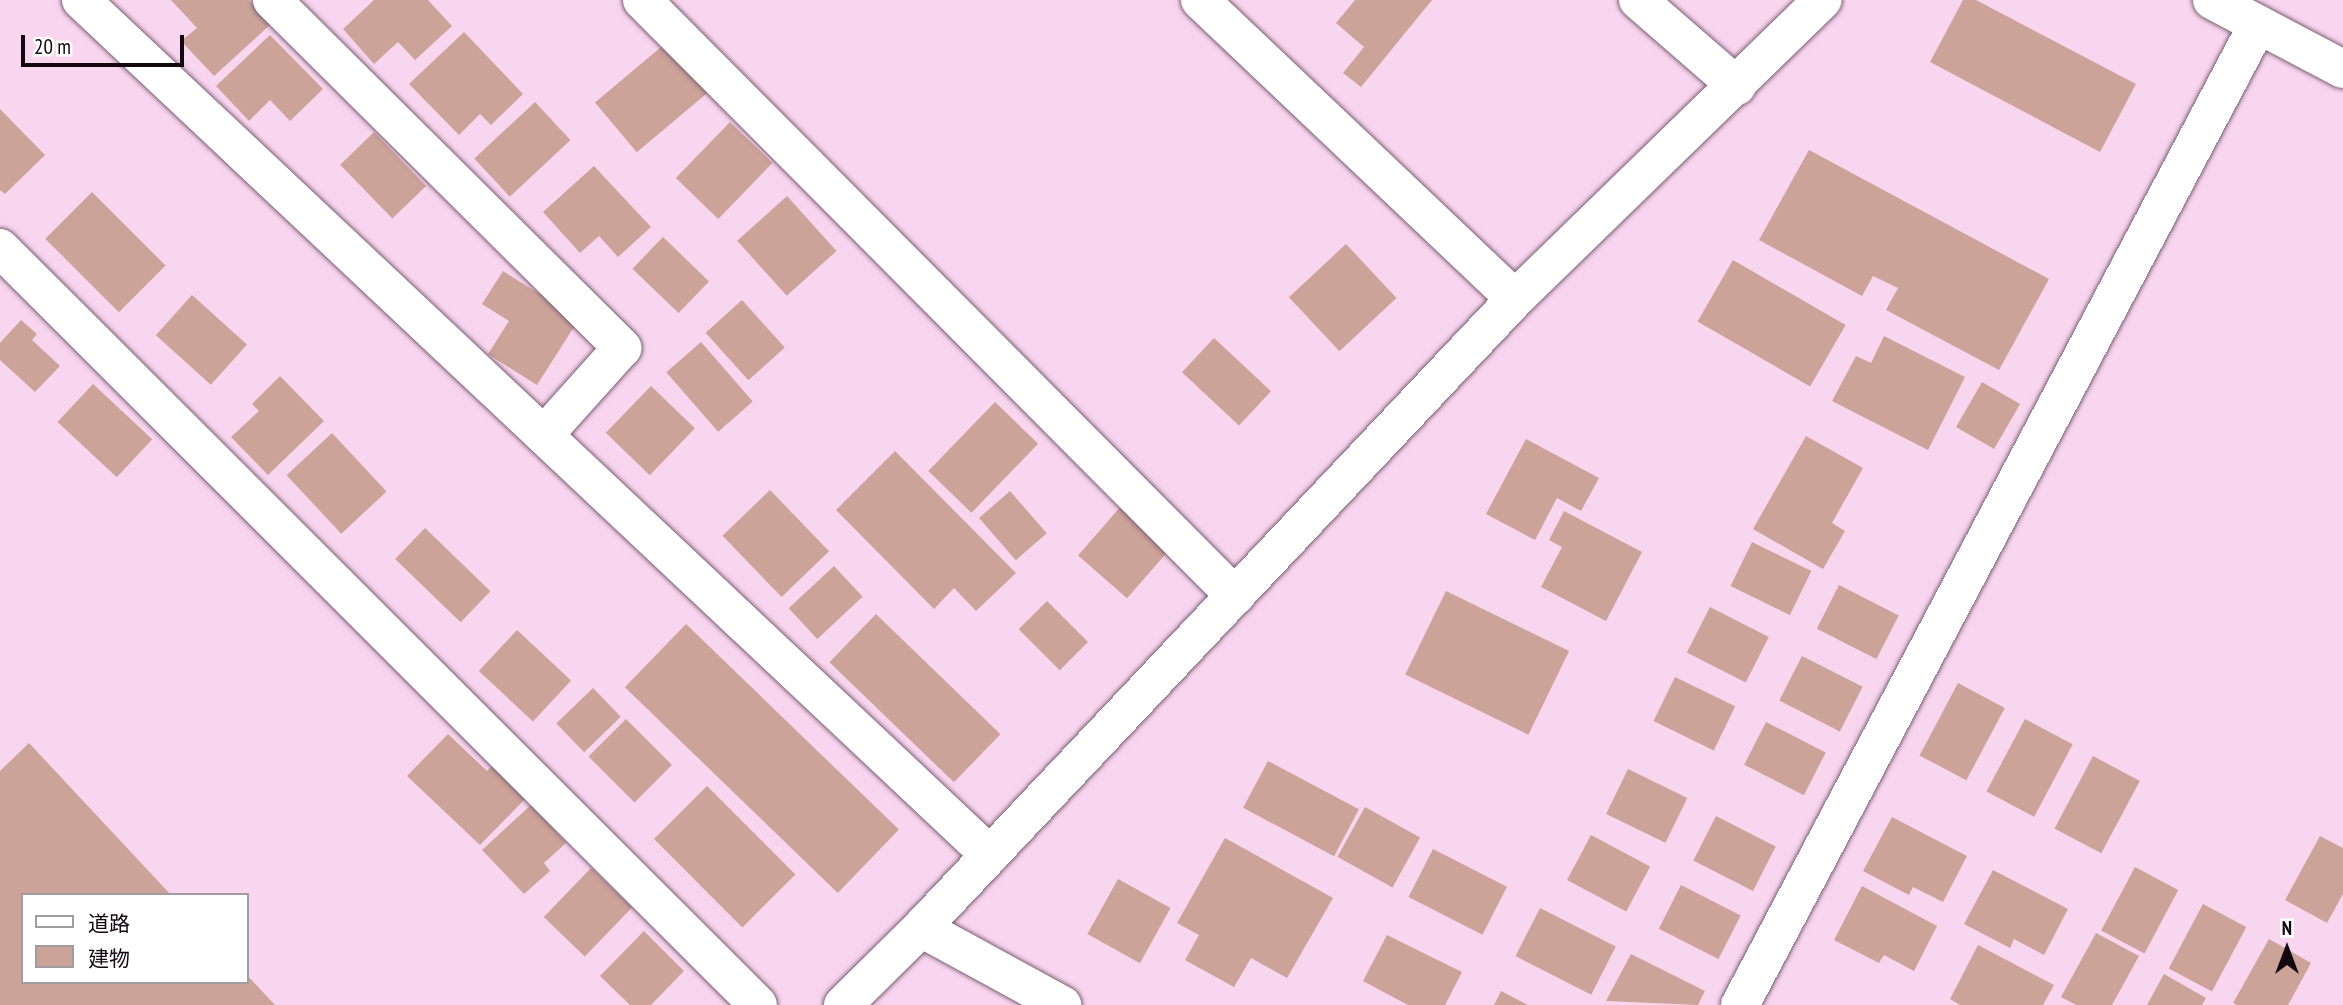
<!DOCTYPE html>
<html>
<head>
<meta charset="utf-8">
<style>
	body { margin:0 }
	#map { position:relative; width:2343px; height:1005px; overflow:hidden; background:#f9d6ef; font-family:"PT Sans Narrow","Noto Sans JP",sans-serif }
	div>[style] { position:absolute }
	.building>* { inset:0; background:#cca398; transform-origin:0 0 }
	.roads { filter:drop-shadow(0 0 2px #7c5e75) drop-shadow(0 0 2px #7c5e75) }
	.minor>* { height:38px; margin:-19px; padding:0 19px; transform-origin:19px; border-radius:19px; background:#fff }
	span { translate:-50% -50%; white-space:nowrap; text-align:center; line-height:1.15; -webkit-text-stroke:5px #fff; paint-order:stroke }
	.legend { position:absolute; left:21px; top:893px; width:228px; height:91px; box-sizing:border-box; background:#fff; border:2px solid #a19c9f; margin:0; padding:9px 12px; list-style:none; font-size:21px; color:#130810 }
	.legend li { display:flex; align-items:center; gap:14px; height:35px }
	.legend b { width:35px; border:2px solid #a19c9f }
	.north { position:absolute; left:2252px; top:914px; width:70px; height:70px; -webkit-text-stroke:5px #fff; paint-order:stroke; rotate:0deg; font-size:19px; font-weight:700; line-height:28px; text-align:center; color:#130810 }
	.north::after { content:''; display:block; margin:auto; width:24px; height:32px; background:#130810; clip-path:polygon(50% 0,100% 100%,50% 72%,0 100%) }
	.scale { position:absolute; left:21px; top:35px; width:163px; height:32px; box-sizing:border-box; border:4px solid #130810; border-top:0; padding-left:9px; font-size:21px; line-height:24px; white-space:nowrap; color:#130810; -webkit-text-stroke:5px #fff; paint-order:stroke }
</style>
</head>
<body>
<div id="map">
	<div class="building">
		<i style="clip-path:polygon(171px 0,249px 0,271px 24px,214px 76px,181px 41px,197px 28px)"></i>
		<i style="clip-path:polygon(374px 0,428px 0,452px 26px,415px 60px,398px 42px,374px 64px,343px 29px)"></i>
		<i style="clip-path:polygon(1355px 0,1432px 0,1361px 87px,1343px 73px,1364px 47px,1336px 23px)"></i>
		<i style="clip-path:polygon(1963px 0,1976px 0,2136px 84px,2100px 152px,1930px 62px)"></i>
		<i style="clip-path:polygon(464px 32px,523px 94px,491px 125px,480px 114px,459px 135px,409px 84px)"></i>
		<i style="clip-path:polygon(270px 35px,323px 89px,290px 121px,270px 100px,249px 121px,216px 86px)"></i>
		<i style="left:667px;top:42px;width:65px;height:94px;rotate:50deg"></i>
		<i style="left:535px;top:102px;width:52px;height:83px;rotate:47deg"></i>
		<i style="clip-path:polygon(0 109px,45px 155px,5px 194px,0 190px)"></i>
		<i style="left:730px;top:122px;width:59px;height:78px;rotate:44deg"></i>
		<i style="left:374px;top:132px;width:75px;height:47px;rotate:46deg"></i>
		<i style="clip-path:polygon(1809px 150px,2049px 279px,1999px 370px,1886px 310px,1898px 288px,1873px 276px,1862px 296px,1759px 240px)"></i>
		<i style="clip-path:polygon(594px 166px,651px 227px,618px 257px,599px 236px,580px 253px,543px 212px)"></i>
		<i style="left:92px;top:192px;width:104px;height:66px;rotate:45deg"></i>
		<i style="left:787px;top:196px;width:74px;height:67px;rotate:48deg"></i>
		<i style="left:663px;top:237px;width:64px;height:44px;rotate:44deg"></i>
		<i style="left:1346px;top:244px;width:74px;height:78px;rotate:47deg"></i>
		<i style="left:1733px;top:260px;width:130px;height:71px;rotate:30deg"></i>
		<i style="clip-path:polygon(503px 271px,579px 319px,537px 385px,488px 354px,509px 321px,482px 304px)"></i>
		<i style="left:192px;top:295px;width:74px;height:54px;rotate:42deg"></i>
		<i style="left:742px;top:300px;width:64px;height:49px;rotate:48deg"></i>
		<i style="clip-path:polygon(21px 320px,37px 334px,32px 340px,60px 366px,35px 392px,0 360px,0 343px)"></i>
		<i style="clip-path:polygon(1884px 336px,1965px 377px,1928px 450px,1832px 401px,1856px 356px,1871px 363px)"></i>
		<i style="left:1214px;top:338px;width:78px;height:47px;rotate:43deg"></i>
		<i style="left:701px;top:342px;width:79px;height:46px;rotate:49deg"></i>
		<i style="clip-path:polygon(280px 376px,324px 421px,268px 475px,231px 437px,259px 411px,252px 404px)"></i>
		<i style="left:1982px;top:382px;width:44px;height:52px;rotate:30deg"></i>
		<i style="left:93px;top:384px;width:81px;height:52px;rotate:43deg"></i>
		<i style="left:651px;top:386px;width:61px;height:65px;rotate:44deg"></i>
		<i style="left:995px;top:402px;width:60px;height:96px;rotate:44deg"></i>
		<i style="left:332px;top:433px;width:80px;height:62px;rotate:47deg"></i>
		<i style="clip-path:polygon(1806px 436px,1863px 468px,1832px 523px,1845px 531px,1823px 569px,1753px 529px)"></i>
		<i style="clip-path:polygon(1526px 439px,1599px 478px,1581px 511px,1557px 498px,1535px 540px,1486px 514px)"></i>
		<i style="clip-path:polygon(895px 451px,1016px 573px,976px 611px,954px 588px,934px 609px,836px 510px)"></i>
		<i style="left:770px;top:490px;width:85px;height:66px;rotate:46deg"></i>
		<i style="left:1010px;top:491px;width:56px;height:41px;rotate:49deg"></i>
		<i style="left:1122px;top:505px;width:65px;height:67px;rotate:41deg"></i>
		<i style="clip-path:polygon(1564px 511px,1642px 552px,1606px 621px,1541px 587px,1562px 547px,1549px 540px)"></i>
		<i style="left:425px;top:528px;width:91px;height:43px;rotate:44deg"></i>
		<i style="left:1752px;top:542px;width:66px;height:49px;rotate:26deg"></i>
		<i style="left:834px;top:566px;width:42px;height:62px;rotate:47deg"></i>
		<i style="left:1839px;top:585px;width:67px;height:49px;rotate:27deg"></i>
		<i style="left:1446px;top:591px;width:137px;height:93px;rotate:26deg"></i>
		<i style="left:1047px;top:601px;width:58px;height:40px;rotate:45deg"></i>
		<i style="left:1710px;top:607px;width:66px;height:51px;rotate:27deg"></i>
		<i style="left:876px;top:614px;width:173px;height:67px;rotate:44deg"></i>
		<i style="left:686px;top:624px;width:296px;height:88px;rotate:44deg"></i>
		<i style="left:517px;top:630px;width:74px;height:56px;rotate:43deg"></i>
		<i style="left:1802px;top:656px;width:68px;height:50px;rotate:27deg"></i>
		<i style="left:1675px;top:677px;width:67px;height:49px;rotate:26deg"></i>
		<i style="left:1958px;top:683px;width:53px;height:82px;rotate:28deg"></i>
		<i style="left:593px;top:688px;width:40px;height:51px;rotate:46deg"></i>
		<i style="left:626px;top:719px;width:65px;height:53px;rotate:45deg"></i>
		<i style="left:2025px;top:719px;width:54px;height:82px;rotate:28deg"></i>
		<i style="left:1766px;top:722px;width:67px;height:48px;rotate:27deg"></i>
		<i style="clip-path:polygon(448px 734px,487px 771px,494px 764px,527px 797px,480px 845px,407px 776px)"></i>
		<i style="clip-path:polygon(29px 743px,171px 895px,23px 895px,23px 982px,247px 982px,247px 975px,275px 1005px,0 1005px,0 771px)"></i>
		<i style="left:2093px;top:756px;width:53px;height:82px;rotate:28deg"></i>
		<i style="left:1268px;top:761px;width:103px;height:53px;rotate:28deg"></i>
		<i style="left:1628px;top:769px;width:66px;height:50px;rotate:26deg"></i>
		<i style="left:707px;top:786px;width:125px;height:75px;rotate:45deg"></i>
		<i style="clip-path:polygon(531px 805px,566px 843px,544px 863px,550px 871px,524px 894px,482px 850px)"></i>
		<i style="left:1365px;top:807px;width:63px;height:57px;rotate:29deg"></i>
		<i style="left:1716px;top:816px;width:67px;height:50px;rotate:27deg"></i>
		<i style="clip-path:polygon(1892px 817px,1967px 856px,1943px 902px,1913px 887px,1909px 895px,1863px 871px)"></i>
		<i style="left:1591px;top:835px;width:67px;height:51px;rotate:28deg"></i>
		<i style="clip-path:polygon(2320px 836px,2343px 848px,2343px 894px,2327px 923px,2285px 900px)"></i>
		<i style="clip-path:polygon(1225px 838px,1333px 898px,1287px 978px,1251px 958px,1234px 987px,1185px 960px,1199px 935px,1177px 923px)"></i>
		<i style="left:1433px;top:849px;width:83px;height:54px;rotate:27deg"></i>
		<i style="left:2135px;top:867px;width:49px;height:72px;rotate:28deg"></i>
		<i style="left:591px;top:868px;width:57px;height:68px;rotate:44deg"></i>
		<i style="clip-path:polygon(1993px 870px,2068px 909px,2044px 955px,2014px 939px,2010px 948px,1964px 924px)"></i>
		<i style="left:1118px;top:879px;width:60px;height:63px;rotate:29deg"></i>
		<i style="left:1681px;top:885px;width:67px;height:49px;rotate:27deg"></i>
		<i style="clip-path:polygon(1862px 886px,1937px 926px,1914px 971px,1884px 955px,1879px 963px,1834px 940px)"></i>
		<i style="left:2203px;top:904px;width:49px;height:73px;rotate:28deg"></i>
		<i style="left:1540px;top:908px;width:85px;height:54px;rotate:27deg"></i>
		<i style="clip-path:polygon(644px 931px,684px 971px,651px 1005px,630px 1005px,600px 976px)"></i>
		<i style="clip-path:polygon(2096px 933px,2139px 956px,2112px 1005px,2076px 1005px,2061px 997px)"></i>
		<i style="clip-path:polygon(1387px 935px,1462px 972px,1445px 1005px,1408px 1005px,1363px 981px)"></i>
		<i style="clip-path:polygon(2269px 939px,2311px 963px,2288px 1005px,2237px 1005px,2233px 1003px)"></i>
		<i style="clip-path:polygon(1978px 945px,2054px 985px,2043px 1005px,1960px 1005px,1950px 999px)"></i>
		<i style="clip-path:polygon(1631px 954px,1705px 991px,1698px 1005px,1606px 1001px)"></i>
		<i style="clip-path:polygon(2164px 974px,2206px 998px,2202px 1005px,2147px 1005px)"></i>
		<i style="clip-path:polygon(1501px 991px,1528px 1005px,1494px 1005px)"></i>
	</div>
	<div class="roads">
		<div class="minor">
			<i style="left:81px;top:0;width:1248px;rotate:43.25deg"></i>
			<i style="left:272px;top:0;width:494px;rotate:44.8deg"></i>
			<i style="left:622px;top:348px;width:117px;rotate:131.9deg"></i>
			<i style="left:642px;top:0;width:841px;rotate:45.14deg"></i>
			<i style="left:1200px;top:0;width:434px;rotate:43.5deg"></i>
			<i style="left:1638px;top:0;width:131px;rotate:41deg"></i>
			<i style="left:2212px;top:0;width:148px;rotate:27.8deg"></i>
			<i style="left:0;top:248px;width:1071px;rotate:44.96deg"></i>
			<i style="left:921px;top:928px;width:161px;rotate:28.6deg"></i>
			<i style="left:843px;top:1005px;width:110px;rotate:-44.6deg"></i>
			<i style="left:921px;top:928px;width:865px;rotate:-46.64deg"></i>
			<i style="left:1515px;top:299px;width:429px;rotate:-44.2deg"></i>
			<i style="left:1740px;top:1005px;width:1109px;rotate:-62.16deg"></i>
		</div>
	</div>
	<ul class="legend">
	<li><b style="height:9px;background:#fff"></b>道路</li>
	<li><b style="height:19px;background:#cca398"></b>建物</li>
	</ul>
	<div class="north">N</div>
	<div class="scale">20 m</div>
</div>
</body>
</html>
